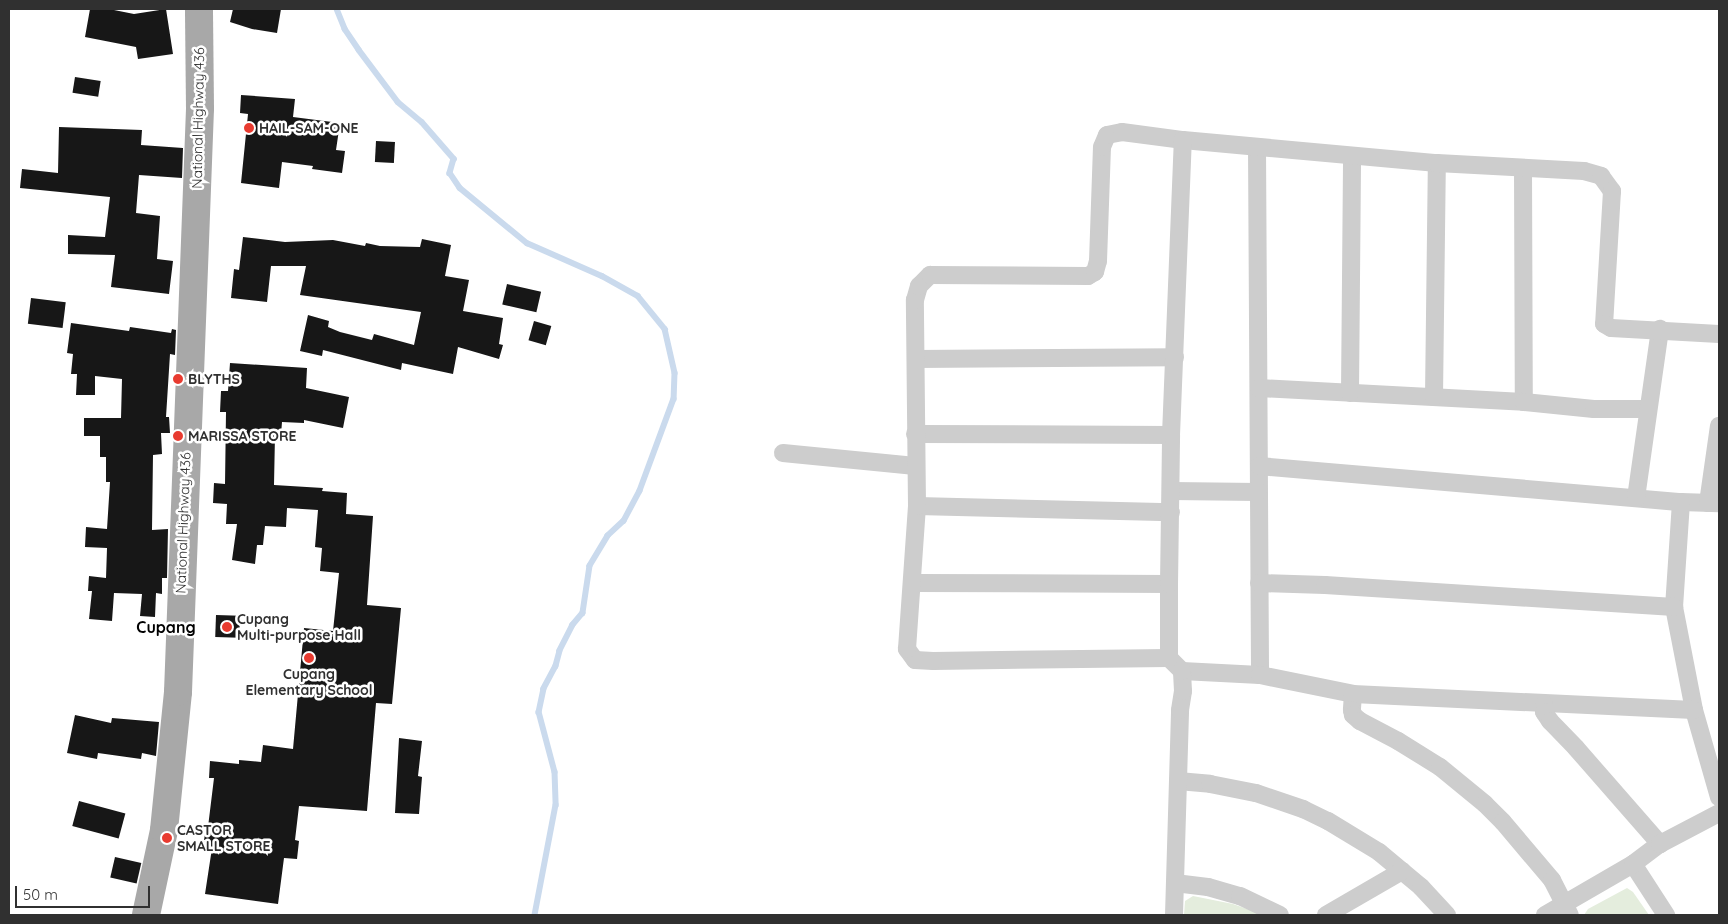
<!DOCTYPE html>
<html>
<head>
<meta charset="utf-8">
<style>
	body { margin:0 }
	#map { position:relative; width:1728px; height:924px; overflow:hidden; background:#fff; font-family:Quicksand,sans-serif }
	div>[style] { position:absolute }
	.green>* { inset:0; background:#e4eddd }
	.stream>* { height:5.5px; margin:-2.75px; padding:0 2.75px; transform-origin:2.75px; border-radius:2.75px; background:#cadaed }
	.building>* { inset:0; background:#171717; transform-origin:0 0 }
	.minor>* { height:18px; margin:-9px; padding:0 9px; transform-origin:9px; border-radius:9px; background:#cdcdcd }
	.primary>* { height:28px; margin:-14px; padding:0 14px; transform-origin:14px; border-radius:14px; background:#a8a8a8 }
	.dots>* { width:14px; height:14px; translate:-50% -50%; box-sizing:border-box; border:2px solid #fff; border-radius:50% }
	span { translate:-50% -50%; white-space:nowrap; text-align:center; line-height:1.15; -webkit-text-stroke:5px #fff; paint-order:stroke }
	.street-label { font-size:14px; color:#303030 }
	.poi-label { font-size:14px; color:#303030; font-weight:700 }
	.left { translate:0 -50%; text-align:left }
	.quarter-label { font-size:16px; color:#000; font-weight:700 }
	.frame { position:absolute; inset:0; border:10px solid #303030; pointer-events:none }
	.scale { position:absolute; left:15px; top:886px; width:135px; height:22px; box-sizing:border-box; border:2px solid #303030; border-top:0; padding-left:6px; font-size:15px; line-height:18px; white-space:nowrap; color:#303030; -webkit-text-stroke:4px #fff; paint-order:stroke }
</style>
</head>
<body>
<div id="map">
	<div class="green">
		<i style="clip-path:polygon(1627px 888px,1633px 892px,1649px 915px,1584px 915px,1588px 909px)"></i>
		<i style="clip-path:polygon(1193px 896px,1233px 904px,1264px 915px,1184px 915px,1185px 901px)"></i>
	</div>
	<div class="stream">
		<i style="left:337px;top:9px;width:22px;rotate:68deg"></i>
		<i style="left:345px;top:29px;width:25px;rotate:56deg"></i>
		<i style="left:359px;top:50px;width:65px;rotate:53.1deg"></i>
		<i style="left:398px;top:102px;width:31px;rotate:40deg"></i>
		<i style="left:422px;top:122px;width:49px;rotate:49.1deg"></i>
		<i style="left:454px;top:159px;width:15px;rotate:106deg"></i>
		<i style="left:450px;top:173px;width:18px;rotate:56deg"></i>
		<i style="left:460px;top:188px;width:87px;rotate:39.4deg"></i>
		<i style="left:527px;top:243px;width:82px;rotate:23.7deg"></i>
		<i style="left:602px;top:276px;width:41px;rotate:29.1deg"></i>
		<i style="left:638px;top:296px;width:43px;rotate:50.7deg"></i>
		<i style="left:665px;top:329px;width:45px;rotate:77.2deg"></i>
		<i style="left:675px;top:373px;width:26px;rotate:92deg"></i>
		<i style="left:674px;top:399px;width:98px;rotate:110.3deg"></i>
		<i style="left:640px;top:491px;width:34px;rotate:118deg"></i>
		<i style="left:624px;top:521px;width:22px;rotate:137deg"></i>
		<i style="left:608px;top:536px;width:35px;rotate:121deg"></i>
		<i style="left:590px;top:566px;width:48px;rotate:98.5deg"></i>
		<i style="left:583px;top:613px;width:16px;rotate:130deg"></i>
		<i style="left:573px;top:625px;width:29px;rotate:117deg"></i>
		<i style="left:560px;top:651px;width:16px;rotate:105deg"></i>
		<i style="left:556px;top:666px;width:26px;rotate:118deg"></i>
		<i style="left:544px;top:689px;width:24px;rotate:102deg"></i>
		<i style="left:539px;top:712px;width:62px;rotate:75.1deg"></i>
		<i style="left:555px;top:772px;width:33px;rotate:88deg"></i>
		<i style="left:556px;top:805px;width:112px;rotate:100.8deg"></i>
	</div>
	<div class="building">
		<i style="clip-path:polygon(90px 9px,109px 9px,134px 14px,166px 9px,173px 54px,138px 59px,136px 47px,85px 37px)"></i>
		<i style="clip-path:polygon(233px 9px,281px 9px,277px 33px,252px 29px,230px 22px)"></i>
		<i style="left:75px;top:77px;width:26px;height:16px;rotate:9deg"></i>
		<i style="clip-path:polygon(241px 95px,295px 99px,293px 117px,340px 123px,336px 150px,345px 151px,342px 173px,312px 169px,313px 166px,282px 162px,279px 188px,241px 183px,248px 114px,240px 113px)"></i>
		<i style="clip-path:polygon(59px 127px,142px 130px,141px 145px,183px 148px,182px 178px,139px 175px,136px 213px,160px 216px,157px 259px,173px 261px,169px 294px,111px 287px,115px 255px,68px 254px,68px 235px,105px 237px,110px 197px,20px 188px,22px 169px,58px 173px)"></i>
		<i style="left:376px;top:141px;width:19px;height:21px;rotate:3deg"></i>
		<i style="clip-path:polygon(243px 237px,285px 242px,333px 240px,365px 246px,366px 243px,380px 246px,420px 247px,422px 239px,451px 245px,445px 276px,469px 280px,463px 311px,503px 318px,499px 344px,503px 345px,499px 359px,458px 347px,453px 374px,402px 363px,401px 370px,323px 350px,322px 356px,300px 351px,308px 315px,329px 321px,328px 327px,340px 332px,372px 340px,374px 334px,414px 345px,421px 312px,300px 295px,306px 266px,271px 266px,267px 302px,231px 298px,234px 269px,239px 270px)"></i>
		<i style="left:507px;top:284px;width:35px;height:21px;rotate:13deg"></i>
		<i style="left:31px;top:298px;width:35px;height:26px;rotate:7deg"></i>
		<i style="left:534px;top:321px;width:18px;height:20px;rotate:16deg"></i>
		<i style="clip-path:polygon(71px 323px,129px 331px,130px 327px,171px 333px,172px 329px,176px 330px,175px 355px,170px 354px,166px 417px,169px 417px,170px 433px,161px 433px,162px 454px,153px 455px,152px 530px,168px 529px,167px 578px,162px 578px,162px 594px,156px 593px,155px 617px,140px 616px,142px 594px,114px 593px,112px 621px,89px 619px,92px 591px,88px 591px,89px 576px,106px 578px,107px 548px,85px 547px,86px 527px,107px 529px,110px 482px,106px 482px,106px 457px,100px 457px,100px 436px,84px 436px,84px 418px,121px 418px,122px 379px,95px 376px,95px 395px,76px 395px,77px 374px,71px 374px,73px 354px,67px 353px)"></i>
		<i style="clip-path:polygon(230px 363px,307px 368px,306px 388px,349px 397px,343px 428px,304px 420px,304px 423px,282px 422px,281px 435px,275px 435px,274px 485px,323px 488px,322px 491px,347px 493px,346px 514px,373px 516px,367px 605px,401px 608px,392px 704px,376px 703px,367px 811px,299px 806px,295px 840px,299px 841px,297px 859px,284px 858px,278px 904px,205px 894px,212px 848px,203px 847px,206px 827px,208px 827px,214px 778px,209px 778px,210px 761px,239px 764px,239px 760px,261px 762px,263px 745px,293px 749px,304px 628px,333px 631px,339px 573px,320px 571px,322px 548px,315px 547px,318px 510px,287px 508px,286px 527px,265px 526px,263px 545px,257px 545px,255px 564px,232px 560px,237px 524px,226px 524px,227px 504px,213px 503px,214px 483px,225px 484px,226px 412px,220px 412px,221px 391px,228px 391px)"></i>
		<i style="left:216px;top:615px;width:24px;height:22px;rotate:2deg"></i>
		<i style="clip-path:polygon(75px 715px,111px 723px,112px 718px,159px 722px,156px 756px,142px 753px,141px 759px,98px 753px,97px 759px,67px 753px)"></i>
		<i style="clip-path:polygon(399px 738px,422px 741px,418px 776px,422px 777px,419px 814px,395px 813px)"></i>
		<i style="left:79px;top:801px;width:48px;height:26px;rotate:15deg"></i>
		<i style="left:115px;top:857px;width:27px;height:21px;rotate:13deg"></i>
	</div>
	<div class="minor">
		<i style="left:1257px;top:147px;width:528px;rotate:89.67deg"></i>
		<i style="left:1523px;top:169px;width:233px;rotate:89.8deg"></i>
		<i style="left:916px;top:359px;width:259px;rotate:-0.4deg"></i>
		<i style="left:1259px;top:388px;width:265px;rotate:3deg"></i>
		<i style="left:1524px;top:402px;width:70px;rotate:5.7deg"></i>
		<i style="left:1594px;top:409px;width:54px"></i>
		<i style="left:1350px;top:393px;width:237px;rotate:-89.5deg"></i>
		<i style="left:1434px;top:397px;width:234px;rotate:-89.3deg"></i>
		<i style="left:915px;top:434px;width:256px;rotate:0.2deg"></i>
		<i style="left:783px;top:453px;width:133px;rotate:5.6deg"></i>
		<i style="left:1259px;top:466px;width:424px;rotate:4.9deg"></i>
		<i style="left:1681px;top:502px;width:38px;rotate:2deg"></i>
		<i style="left:1171px;top:491px;width:87px;rotate:0.7deg"></i>
		<i style="left:1636px;top:498px;width:171px;rotate:-81.9deg"></i>
		<i style="left:1681px;top:502px;width:105px;rotate:93.8deg"></i>
		<i style="left:1674px;top:607px;width:105px;rotate:79deg"></i>
		<i style="left:1694px;top:710px;width:91px;rotate:74deg"></i>
		<i style="left:1708px;top:503px;width:78px;rotate:-81.9deg"></i>
		<i style="left:917px;top:506px;width:254px;rotate:1.4deg"></i>
		<i style="left:913px;top:583px;width:256px;rotate:0.2deg"></i>
		<i style="left:1259px;top:583px;width:66px;rotate:1.7deg"></i>
		<i style="left:1325px;top:585px;width:350px;rotate:3.6deg"></i>
		<i style="left:1169px;top:658px;width:236px;rotate:179.3deg"></i>
		<i style="left:933px;top:661px;width:18px;rotate:-177deg"></i>
		<i style="left:915px;top:660px;width:14px;rotate:-126deg"></i>
		<i style="left:907px;top:649px;width:143px;rotate:-86deg"></i>
		<i style="left:917px;top:506px;width:206px;rotate:-90.6deg"></i>
		<i style="left:915px;top:300px;width:15px;rotate:-74deg"></i>
		<i style="left:919px;top:286px;width:16px;rotate:-45deg"></i>
		<i style="left:930px;top:275px;width:158px;rotate:0.4deg"></i>
		<i style="left:1088px;top:276px;width:8px;rotate:-30deg"></i>
		<i style="left:1095px;top:272px;width:11px;rotate:-75deg"></i>
		<i style="left:1098px;top:261px;width:114px;rotate:-88deg"></i>
		<i style="left:1102px;top:147px;width:13px;rotate:-67deg"></i>
		<i style="left:1107px;top:135px;width:15px;rotate:-11deg"></i>
		<i style="left:1122px;top:132px;width:62px;rotate:7.5deg"></i>
		<i style="left:1183px;top:140px;width:255px;rotate:5.2deg"></i>
		<i style="left:1437px;top:163px;width:147px;rotate:3.1deg"></i>
		<i style="left:1584px;top:171px;width:18px;rotate:16deg"></i>
		<i style="left:1601px;top:176px;width:19px;rotate:54deg"></i>
		<i style="left:1612px;top:191px;width:133px;rotate:93.4deg"></i>
		<i style="left:1604px;top:324px;width:8px;rotate:30deg"></i>
		<i style="left:1611px;top:328px;width:108px;rotate:3.2deg"></i>
		<i style="left:1182px;top:671px;width:78px;rotate:2.9deg"></i>
		<i style="left:1260px;top:675px;width:95px;rotate:11.5deg"></i>
		<i style="left:1353px;top:694px;width:341px;rotate:2.7deg"></i>
		<i style="left:1353px;top:694px;width:16px;rotate:94deg"></i>
		<i style="left:1352px;top:710px;width:5px;rotate:79deg"></i>
		<i style="left:1353px;top:715px;width:9px;rotate:41deg"></i>
		<i style="left:1360px;top:721px;width:43px;rotate:27.8deg"></i>
		<i style="left:1398px;top:741px;width:49px;rotate:31.8deg"></i>
		<i style="left:1440px;top:767px;width:58px;rotate:39.4deg"></i>
		<i style="left:1485px;top:804px;width:25px;rotate:45deg"></i>
		<i style="left:1503px;top:822px;width:76px;rotate:49.8deg"></i>
		<i style="left:1552px;top:880px;width:39px;rotate:63deg"></i>
		<i style="left:1544px;top:704px;width:8px;rotate:90deg"></i>
		<i style="left:1544px;top:712px;width:11px;rotate:56deg"></i>
		<i style="left:1550px;top:721px;width:37px;rotate:46deg"></i>
		<i style="left:1576px;top:748px;width:128px;rotate:48.8deg"></i>
		<i style="left:1178px;top:781px;width:32px;rotate:5deg"></i>
		<i style="left:1210px;top:784px;width:47px;rotate:11.1deg"></i>
		<i style="left:1256px;top:793px;width:50px;rotate:18.8deg"></i>
		<i style="left:1303px;top:809px;width:28px;rotate:26deg"></i>
		<i style="left:1328px;top:821px;width:60px;rotate:31.3deg"></i>
		<i style="left:1379px;top:852px;width:55px;rotate:39.8deg"></i>
		<i style="left:1421px;top:887px;width:38px;rotate:47deg"></i>
		<i style="left:1633px;top:864px;width:61px;rotate:57.1deg"></i>
		<i style="left:1175px;top:883px;width:33px;rotate:7deg"></i>
		<i style="left:1208px;top:887px;width:33px;rotate:16deg"></i>
		<i style="left:1240px;top:896px;width:44px;rotate:25.4deg"></i>
		<i style="left:1174px;top:915px;width:205px;rotate:-88.3deg"></i>
		<i style="left:1180px;top:710px;width:19px;rotate:-81deg"></i>
		<i style="left:1183px;top:691px;width:20px;rotate:-93deg"></i>
		<i style="left:1182px;top:671px;width:18px;rotate:-135deg"></i>
		<i style="left:1169px;top:658px;width:74px;rotate:-90deg"></i>
		<i style="left:1169px;top:584px;width:149px;rotate:-89.2deg"></i>
		<i style="left:1171px;top:435px;width:295px;rotate:-87.7deg"></i>
		<i style="left:1326px;top:915px;width:88px;rotate:-30.1deg"></i>
		<i style="left:1545px;top:915px;width:102px;rotate:-30.1deg"></i>
		<i style="left:1633px;top:864px;width:34px;rotate:-37deg"></i>
		<i style="left:1660px;top:844px;width:67px;rotate:-27.7deg"></i>
	</div>
	<div class="primary">
		<i style="left:146px;top:915px;width:87px;rotate:-78deg"></i>
		<i style="left:164px;top:830px;width:139px;rotate:-84.2deg"></i>
		<i style="left:178px;top:692px;width:584px;rotate:-87.84deg"></i>
		<i style="left:200px;top:108px;width:99px;rotate:-90.6deg"></i>
	</div>
	<div class="dots">
		<i style="left:249px;top:128px;background:#e83b30"></i>
		<i style="left:178px;top:379px;background:#e83b30"></i>
		<i style="left:178px;top:436px;background:#e83b30"></i>
		<i style="left:227px;top:627px;background:#e83b30"></i>
		<i style="left:309px;top:658px;background:#e83b30"></i>
		<i style="left:167px;top:838px;background:#e83b30"></i>
	</div>
	<div class="street-label">
		<span style="left:198px;top:118px;rotate:-89deg">National Highway 436</span>
		<span style="left:183px;top:523px;rotate:-88deg">National Highway 436</span>
	</div>
	<div class="poi-label">
		<span class="left" style="left:259px;top:128px">HAIL-SAM-ONE</span>
		<span class="left" style="left:188px;top:379px">BLYTHS</span>
		<span class="left" style="left:188px;top:436px">MARISSA STORE</span>
		<span class="left" style="left:237px;top:627px">Cupang<br>Multi-purpose Hall</span>
		<span style="left:309px;top:682px">Cupang<br>Elementary School</span>
		<span class="left" style="left:177px;top:838px">CASTOR<br>SMALL STORE</span>
	</div>
	<div class="quarter-label">
		<span style="left:166px;top:627px">Cupang</span>
	</div>
	<div class="frame"></div>
	<div class="scale">50 m</div>
</div>
</body>
</html>
